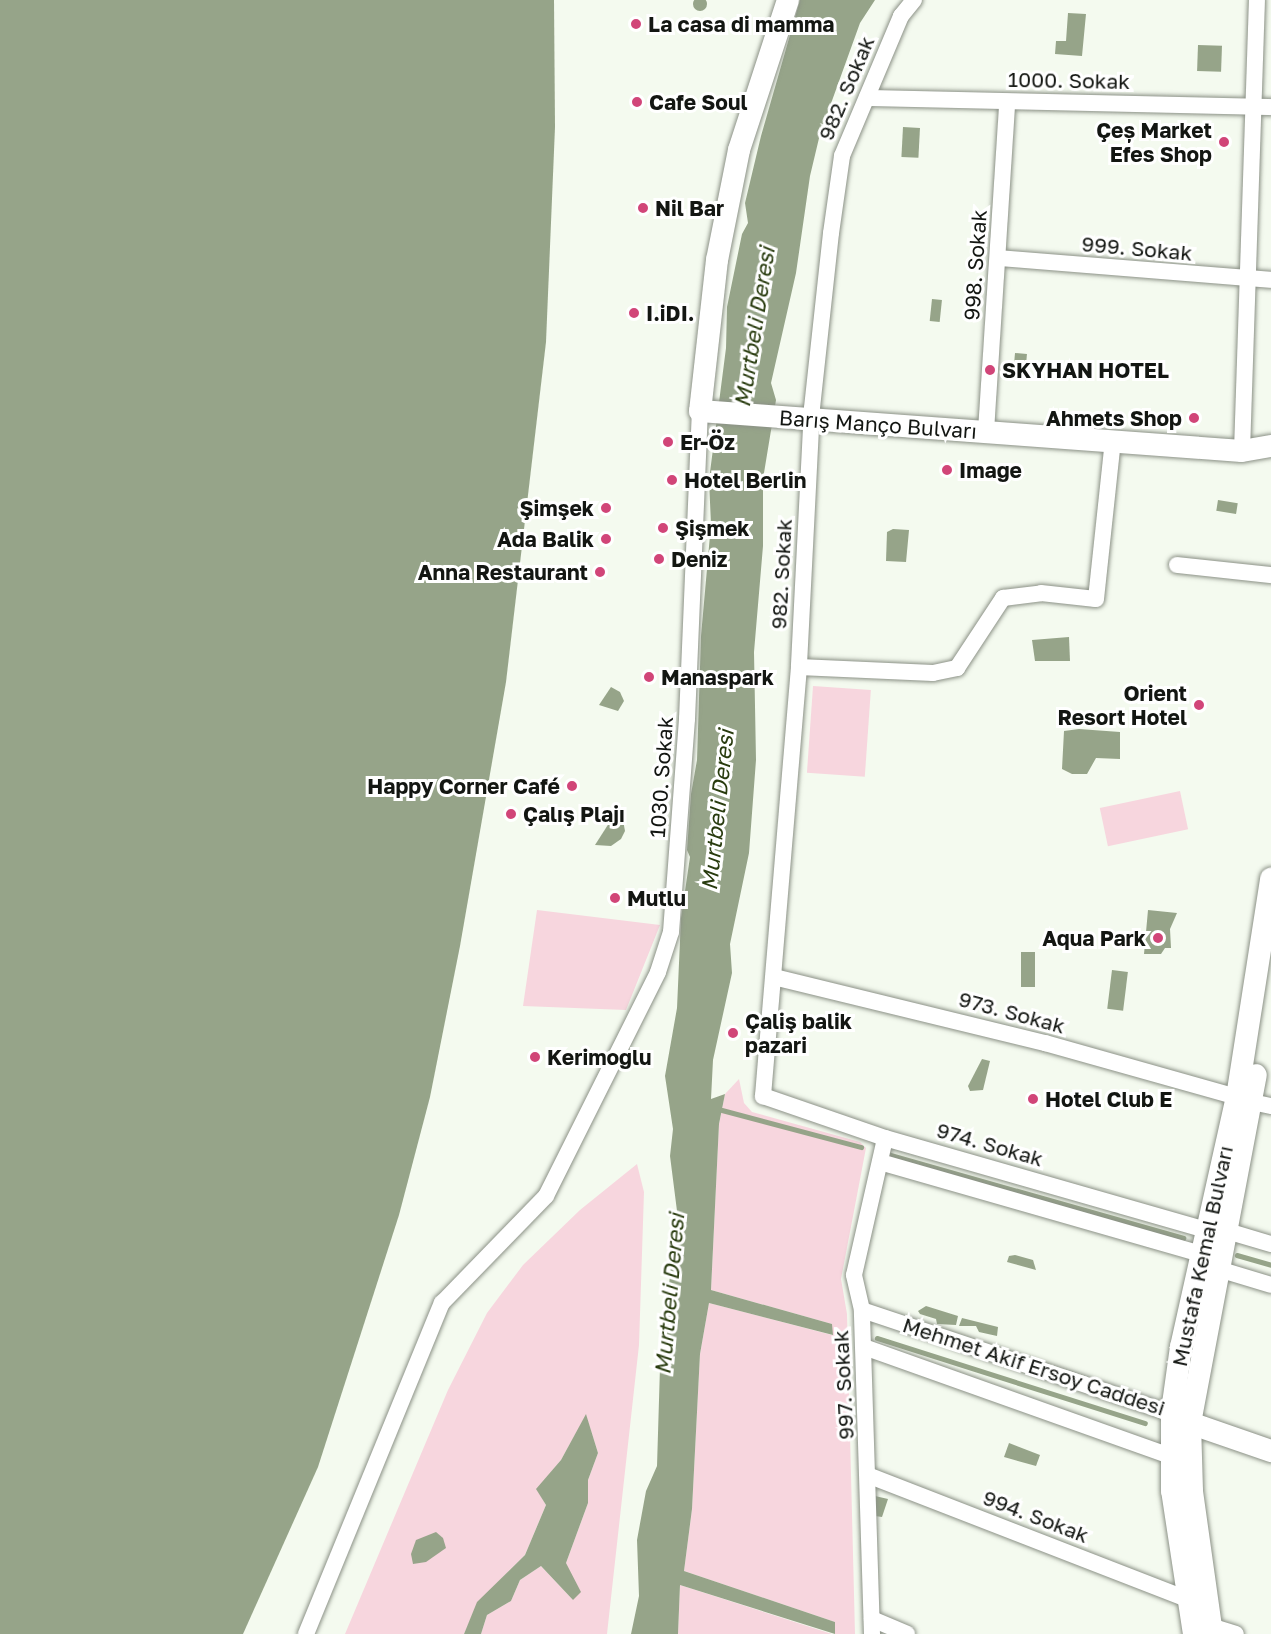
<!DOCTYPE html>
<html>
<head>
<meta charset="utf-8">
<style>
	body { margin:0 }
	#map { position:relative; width:1271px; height:1634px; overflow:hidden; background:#f4faef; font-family:"Golos Text",sans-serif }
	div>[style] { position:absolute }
	.green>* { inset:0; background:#f7d6de; transform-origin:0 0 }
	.water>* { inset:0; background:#96a489; transform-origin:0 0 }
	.round { border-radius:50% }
	.stream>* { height:4.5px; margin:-2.25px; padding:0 2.25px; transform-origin:2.25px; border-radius:2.25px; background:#96a489 }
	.roads { filter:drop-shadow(0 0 2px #8b9186) drop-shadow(0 0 2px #8b9186) }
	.street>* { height:16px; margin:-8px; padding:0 8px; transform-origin:8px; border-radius:8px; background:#fff }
	.secondary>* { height:22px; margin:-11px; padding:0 11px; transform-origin:11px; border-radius:11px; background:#fff }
	.dots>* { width:16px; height:16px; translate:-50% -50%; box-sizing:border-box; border:3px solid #fff; border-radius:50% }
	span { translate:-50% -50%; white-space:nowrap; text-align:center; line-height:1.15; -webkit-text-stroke:6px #fff; paint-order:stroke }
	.poi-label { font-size:21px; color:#131612; font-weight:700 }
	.left { translate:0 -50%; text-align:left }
	.right { translate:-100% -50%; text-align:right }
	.street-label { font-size:21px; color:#131612 }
	.water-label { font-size:22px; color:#283b0e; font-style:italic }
</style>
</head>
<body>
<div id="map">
	<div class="green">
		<i style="left:813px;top:686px;width:58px;height:87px;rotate:4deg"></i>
		<i style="left:1180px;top:791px;width:39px;height:82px;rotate:78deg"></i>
		<i style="clip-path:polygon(537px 910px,660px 925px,626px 1010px,523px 1006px)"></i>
		<i style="clip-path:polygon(739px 1079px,744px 1103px,752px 1112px,860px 1142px,866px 1148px,841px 1279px,847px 1314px,855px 1634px,835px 1634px,835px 1622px,684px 1571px,692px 1509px,700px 1354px,709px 1303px,832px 1335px,832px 1324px,711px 1290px,719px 1124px,725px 1094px)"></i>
		<i style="clip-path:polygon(637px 1164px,644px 1192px,639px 1345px,607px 1634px,481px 1634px,487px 1615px,511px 1601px,520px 1580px,541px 1566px,573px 1600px,566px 1563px,588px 1503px,588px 1480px,598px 1453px,586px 1415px,561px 1460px,537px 1489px,546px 1505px,525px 1555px,478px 1602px,464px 1634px,345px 1634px,448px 1390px,487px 1313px,523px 1265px,580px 1210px)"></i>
		<i style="clip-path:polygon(680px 1585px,832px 1634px,678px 1634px)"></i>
	</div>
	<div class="water">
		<i class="round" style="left:693px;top:-3px;width:14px;height:14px"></i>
		<i style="clip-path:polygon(0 0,554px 0,555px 127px,546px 342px,506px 682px,460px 946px,430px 1097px,399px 1215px,318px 1467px,243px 1634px,0 1634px)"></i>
		<i style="clip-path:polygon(800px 0,875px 0,860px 23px,820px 134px,810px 176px,796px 273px,771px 383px,776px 400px,763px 479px,763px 546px,754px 652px,756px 760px,749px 853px,730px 944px,732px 973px,713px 1060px,711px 1099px,725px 1094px,719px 1124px,711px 1290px,832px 1324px,833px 1335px,709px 1303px,700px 1354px,692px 1509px,684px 1571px,835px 1622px,835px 1634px,680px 1585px,678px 1634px,631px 1634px,639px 1596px,637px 1540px,646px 1491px,657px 1466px,660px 1367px,677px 1211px,670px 1156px,673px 1129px,665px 1076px,677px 1008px,681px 918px,690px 857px,687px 850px,691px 794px,697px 760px,701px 636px,711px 524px,709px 480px,726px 348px,727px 307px,742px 234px,748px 223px,745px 203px,761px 136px)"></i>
		<i style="clip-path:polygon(1068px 13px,1086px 14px,1082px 56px,1055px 54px,1056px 41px,1066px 41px)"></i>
		<i style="left:1198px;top:45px;width:24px;height:26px;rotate:2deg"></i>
		<i style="left:903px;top:127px;width:17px;height:30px;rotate:3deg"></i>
		<i style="left:932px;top:299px;width:10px;height:22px;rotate:6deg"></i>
		<i style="left:1015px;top:353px;width:12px;height:21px;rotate:5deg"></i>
		<i style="left:1218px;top:500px;width:20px;height:11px;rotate:9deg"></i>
		<i style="clip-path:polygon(893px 529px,909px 530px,906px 562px,886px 561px,887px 532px)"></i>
		<i style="clip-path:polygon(1069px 637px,1070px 661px,1035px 661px,1032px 640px)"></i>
		<i style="clip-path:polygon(611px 687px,620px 692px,624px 701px,618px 711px,599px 705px)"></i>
		<i style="clip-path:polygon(1079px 729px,1120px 732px,1120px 759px,1096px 758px,1087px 774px,1072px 774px,1062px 769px,1064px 731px)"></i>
		<i style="clip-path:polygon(617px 817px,623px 820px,625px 831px,621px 839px,611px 846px,595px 845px,611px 820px)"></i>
		<i style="clip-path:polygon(1148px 910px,1177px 913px,1170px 929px,1171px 948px,1165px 948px,1161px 954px,1144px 954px)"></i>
		<i style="left:1021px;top:952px;width:14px;height:35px"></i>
		<i style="left:1112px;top:970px;width:16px;height:39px;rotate:7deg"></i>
		<i style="clip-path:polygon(982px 1059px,990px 1061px,983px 1090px,970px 1091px,968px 1086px)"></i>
		<i style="clip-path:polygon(1015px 1255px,1033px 1260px,1036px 1270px,1007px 1262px,1009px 1256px)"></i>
		<i style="clip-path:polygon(926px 1306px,958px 1316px,956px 1325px,937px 1324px,936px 1319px,920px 1314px,918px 1311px)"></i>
		<i style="clip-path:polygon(962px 1318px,998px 1327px,997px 1336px,979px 1332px,976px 1326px,959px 1326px)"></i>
		<i style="clip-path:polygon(586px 1414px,598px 1453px,588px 1480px,588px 1503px,566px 1563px,581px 1592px,573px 1600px,541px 1566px,520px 1580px,511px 1601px,487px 1615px,481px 1634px,464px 1634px,477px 1602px,525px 1555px,546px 1505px,536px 1489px,561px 1460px)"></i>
		<i style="clip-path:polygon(1009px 1443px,1040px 1455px,1036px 1466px,1004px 1457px)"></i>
		<i style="clip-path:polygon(875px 1496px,888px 1499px,882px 1517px,875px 1516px)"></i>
		<i style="clip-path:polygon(436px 1532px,443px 1538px,446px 1548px,426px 1562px,413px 1564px,411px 1554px,416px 1540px)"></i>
	</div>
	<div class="stream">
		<i style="left:722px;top:1110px;width:144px;rotate:14.9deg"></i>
		<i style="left:887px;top:1154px;width:308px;rotate:15.8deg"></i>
		<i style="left:1237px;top:1255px;width:35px;rotate:16deg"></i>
		<i style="left:877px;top:1338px;width:281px;rotate:17.6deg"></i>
	</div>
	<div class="roads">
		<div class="street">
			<i style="left:914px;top:0;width:21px;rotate:129deg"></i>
			<i style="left:901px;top:16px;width:152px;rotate:112.9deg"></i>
			<i style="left:842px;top:156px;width:78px;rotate:98.1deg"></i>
			<i style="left:831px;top:233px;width:176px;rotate:96.2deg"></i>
			<i style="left:812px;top:408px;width:259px;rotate:92.9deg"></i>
			<i style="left:799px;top:667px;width:431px;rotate:94.8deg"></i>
			<i style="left:763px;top:1096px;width:129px;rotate:19deg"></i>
			<i style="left:885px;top:1138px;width:334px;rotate:16deg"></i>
			<i style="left:867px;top:98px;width:404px;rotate:1.3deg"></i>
			<i style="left:999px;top:258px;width:273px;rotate:4.6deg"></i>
			<i style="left:986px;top:431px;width:330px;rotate:-86.3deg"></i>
			<i style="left:1242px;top:451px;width:451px;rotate:-88.1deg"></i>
			<i style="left:1177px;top:565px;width:95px;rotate:6.1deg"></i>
			<i style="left:799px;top:667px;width:134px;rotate:2.6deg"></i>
			<i style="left:933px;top:673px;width:25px;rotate:-12deg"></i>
			<i style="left:957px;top:668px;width:84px;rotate:-56.7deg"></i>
			<i style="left:1003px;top:598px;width:38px;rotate:-7deg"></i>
			<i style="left:1041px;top:593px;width:55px;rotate:6.2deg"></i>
			<i style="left:1096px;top:599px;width:159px;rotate:-83.9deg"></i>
			<i style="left:774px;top:977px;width:279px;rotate:13.7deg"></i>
			<i style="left:1045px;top:1043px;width:199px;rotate:15.7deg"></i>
			<i style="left:1252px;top:1102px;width:19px;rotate:12deg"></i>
			<i style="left:880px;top:1162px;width:334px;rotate:16deg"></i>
			<i style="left:1227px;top:1231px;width:46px;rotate:16.5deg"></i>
			<i style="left:1218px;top:1269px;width:55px;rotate:16.8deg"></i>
			<i style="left:862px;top:1310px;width:336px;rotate:18.5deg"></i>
			<i style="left:864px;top:1347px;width:325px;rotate:19.6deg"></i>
			<i style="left:1170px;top:1456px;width:11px;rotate:-63deg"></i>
			<i style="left:870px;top:1476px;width:340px;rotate:21.2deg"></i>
			<i style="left:872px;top:1619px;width:38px;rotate:23deg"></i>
			<i style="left:1210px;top:1626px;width:27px;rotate:17deg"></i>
			<i style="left:306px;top:1634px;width:358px;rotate:-67.7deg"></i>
			<i style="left:442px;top:1303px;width:149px;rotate:-45.8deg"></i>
			<i style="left:546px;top:1196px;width:250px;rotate:-63.4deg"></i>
			<i style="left:658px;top:972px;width:42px;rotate:-72deg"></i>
			<i style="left:671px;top:932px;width:214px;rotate:-85.7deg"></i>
			<i style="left:687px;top:719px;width:308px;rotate:-87.6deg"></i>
			<i style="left:872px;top:1634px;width:324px;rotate:-91.8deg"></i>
			<i style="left:862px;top:1310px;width:36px;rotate:-103deg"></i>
			<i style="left:854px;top:1275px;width:140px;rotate:-77.2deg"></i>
		</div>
		<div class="secondary">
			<i style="left:788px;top:0;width:158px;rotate:108.1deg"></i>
			<i style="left:739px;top:150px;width:112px;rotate:101.3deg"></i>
			<i style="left:717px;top:260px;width:152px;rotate:96.4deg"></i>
			<i style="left:700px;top:411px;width:543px;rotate:4.22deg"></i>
			<i style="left:1242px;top:451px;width:29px;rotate:-10deg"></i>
			<i style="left:1190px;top:1423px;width:86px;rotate:19.1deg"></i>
			<i style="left:1194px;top:1634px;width:145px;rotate:-98.7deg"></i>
			<i style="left:1172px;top:1491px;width:80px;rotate:-90deg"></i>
			<i style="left:1172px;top:1411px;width:65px;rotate:-82deg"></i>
			<i style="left:1181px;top:1347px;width:256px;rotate:-77.4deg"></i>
			<i style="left:1237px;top:1097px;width:221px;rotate:-81.1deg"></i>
			<i style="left:1212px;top:1634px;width:144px;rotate:-98deg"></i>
			<i style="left:1192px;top:1491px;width:68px;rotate:-91.7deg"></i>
			<i style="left:1190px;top:1423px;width:354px;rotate:-79.3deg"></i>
		</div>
	</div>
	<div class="dots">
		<i style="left:636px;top:24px;background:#d14578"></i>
		<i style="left:637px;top:102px;background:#d14578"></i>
		<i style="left:1224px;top:142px;background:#d14578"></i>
		<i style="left:643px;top:208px;background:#d14578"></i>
		<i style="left:634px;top:313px;background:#d14578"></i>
		<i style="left:990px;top:370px;background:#d14578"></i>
		<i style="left:1194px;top:418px;background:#d14578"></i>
		<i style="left:668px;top:442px;background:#d14578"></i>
		<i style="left:947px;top:470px;background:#d14578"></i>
		<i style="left:672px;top:480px;background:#d14578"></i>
		<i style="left:606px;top:508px;background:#d14578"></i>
		<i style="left:663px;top:528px;background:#d14578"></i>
		<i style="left:606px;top:539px;background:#d14578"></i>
		<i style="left:659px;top:559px;background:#d14578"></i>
		<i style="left:600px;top:572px;background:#d14578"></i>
		<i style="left:649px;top:677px;background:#d14578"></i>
		<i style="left:1199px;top:705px;background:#d14578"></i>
		<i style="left:572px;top:786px;background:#d14578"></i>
		<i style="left:511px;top:814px;background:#d14578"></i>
		<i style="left:615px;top:898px;background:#d14578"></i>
		<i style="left:1158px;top:938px;background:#d14578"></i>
		<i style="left:733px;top:1033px;background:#d14578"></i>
		<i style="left:535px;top:1057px;background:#d14578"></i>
		<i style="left:1033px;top:1099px;background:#d14578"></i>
	</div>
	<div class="poi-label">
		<span class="left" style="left:648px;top:24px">La casa di mamma</span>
		<span class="left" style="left:649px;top:102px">Cafe Soul</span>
		<span class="right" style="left:1212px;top:142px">Çeș Market<br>Efes Shop</span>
		<span class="left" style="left:655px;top:208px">Nil Bar</span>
		<span class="left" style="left:646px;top:313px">I.iDI.</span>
		<span class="left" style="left:1002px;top:370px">SKYHAN HOTEL</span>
		<span class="right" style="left:1182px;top:418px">Ahmets Shop</span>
		<span class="left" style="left:680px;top:442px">Er-Öz</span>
		<span class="left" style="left:959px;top:470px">Image</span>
		<span class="left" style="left:684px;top:480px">Hotel Berlin</span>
		<span class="right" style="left:594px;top:508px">Şimşek</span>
		<span class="left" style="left:675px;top:528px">Şişmek</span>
		<span class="right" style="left:594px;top:539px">Ada Balik</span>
		<span class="left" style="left:671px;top:559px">Deniz</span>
		<span class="right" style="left:588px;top:572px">Anna Restaurant</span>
		<span class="left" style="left:661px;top:677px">Manaspark</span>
		<span class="right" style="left:1187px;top:705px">Orient<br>Resort Hotel</span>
		<span class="right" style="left:560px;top:786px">Happy Corner Café</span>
		<span class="left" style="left:523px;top:814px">Çalış Plajı</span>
		<span class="left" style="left:627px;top:898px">Mutlu</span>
		<span class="right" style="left:1146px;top:938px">Aqua Park</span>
		<span class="left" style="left:745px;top:1033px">Çaliş balik<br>pazari</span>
		<span class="left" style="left:547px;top:1057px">Kerimoğlu</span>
		<span class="left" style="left:1045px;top:1099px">Hotel Club E</span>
	</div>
	<div class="street-label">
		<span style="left:1069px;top:80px;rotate:1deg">1000. Sokak</span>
		<span style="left:846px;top:88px;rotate:-67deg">982. Sokak</span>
		<span style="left:1137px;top:248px;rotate:5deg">999. Sokak</span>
		<span style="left:975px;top:265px;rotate:-86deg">998. Sokak</span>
		<span style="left:878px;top:424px;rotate:4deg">Barış Manço Bulvarı</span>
		<span style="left:781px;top:574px;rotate:-87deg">982. Sokak</span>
		<span style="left:661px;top:777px;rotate:-86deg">1030. Sokak</span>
		<span style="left:1012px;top:1012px;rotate:15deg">973. Sokak</span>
		<span style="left:990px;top:1144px;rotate:16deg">974. Sokak</span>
		<span style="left:1202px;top:1256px;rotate:-78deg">Mustafa Kemal Bulvarı</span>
		<span style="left:1034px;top:1366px;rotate:18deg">Mehmet Akif Ersoy Caddesi</span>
		<span style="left:843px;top:1385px;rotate:-93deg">997. Sokak</span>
		<span style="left:1036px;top:1516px;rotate:21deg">994. Sokak</span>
	</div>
	<div class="water-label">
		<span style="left:754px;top:327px;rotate:-81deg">Murtbeli Deresi</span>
		<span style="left:717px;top:810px;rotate:-84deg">Murtbeli Deresi</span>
		<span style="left:669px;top:1294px;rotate:-85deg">Murtbeli Deresi</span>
	</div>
</div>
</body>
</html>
